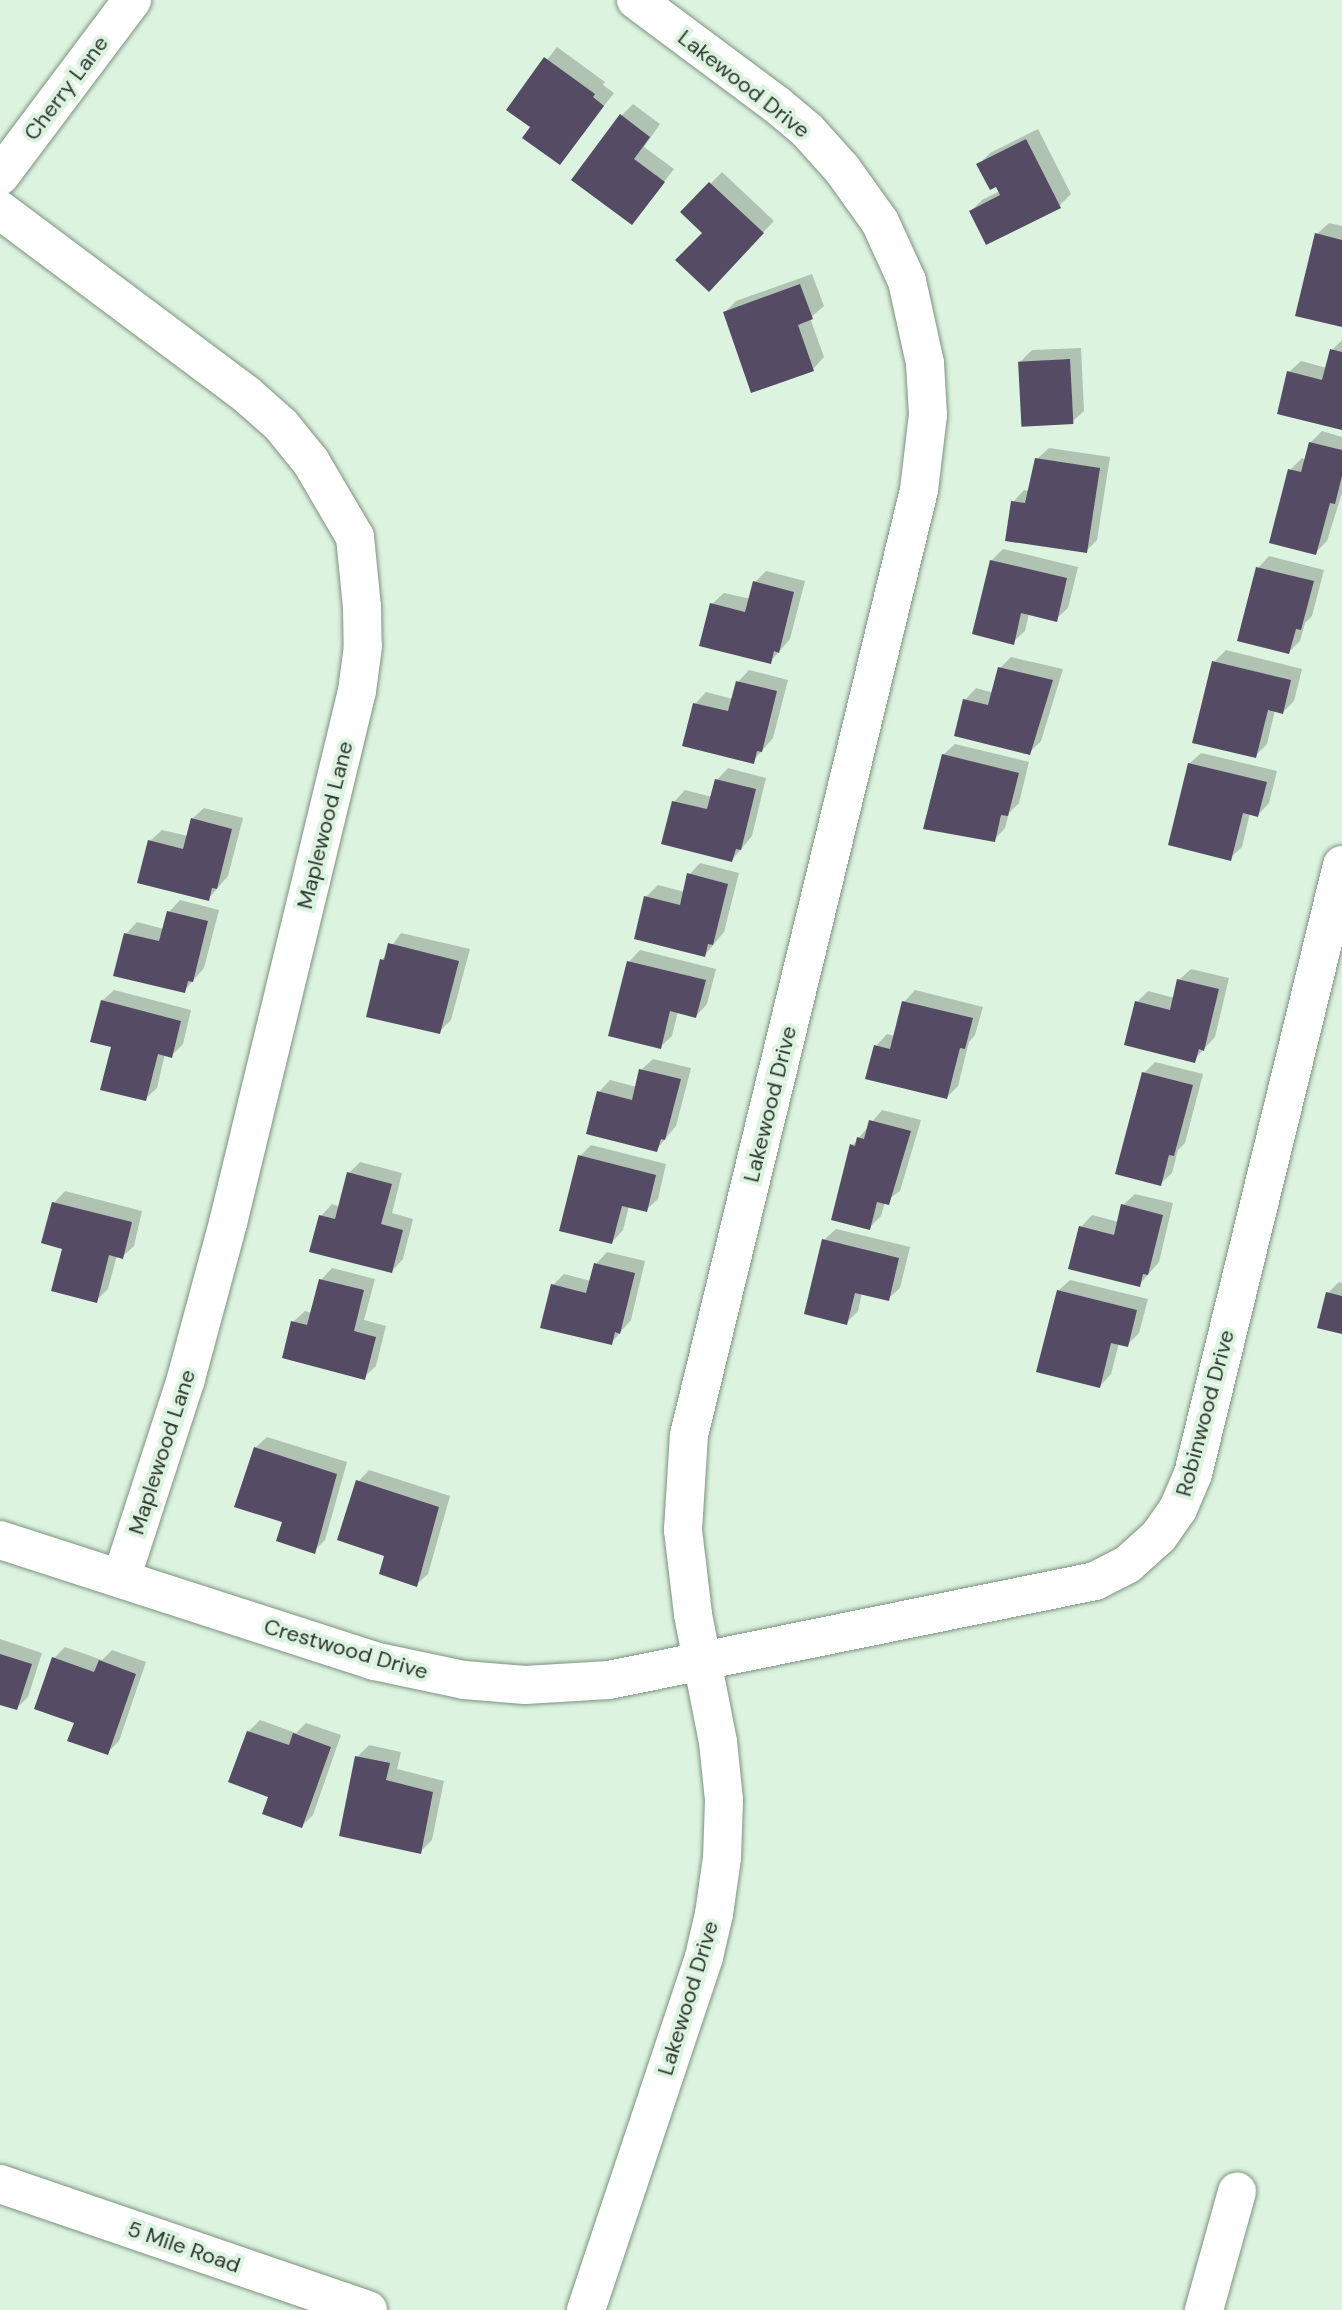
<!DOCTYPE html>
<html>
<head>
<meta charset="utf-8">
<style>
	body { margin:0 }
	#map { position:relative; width:1342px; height:2310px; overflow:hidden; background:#dcf3df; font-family:"DM Sans",sans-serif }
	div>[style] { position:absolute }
	.shadow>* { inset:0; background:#0003 }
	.building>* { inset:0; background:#564b64; transform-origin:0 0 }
	.roads { filter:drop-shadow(0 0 2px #7d9280) drop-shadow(0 0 2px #7d9280) }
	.minor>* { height:38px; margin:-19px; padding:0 19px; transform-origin:19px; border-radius:19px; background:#fff }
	span { translate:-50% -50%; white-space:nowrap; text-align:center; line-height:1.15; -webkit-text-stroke:8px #dcf3df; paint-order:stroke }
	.street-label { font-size:22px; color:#2d362f }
</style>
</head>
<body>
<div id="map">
	<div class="shadow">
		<i style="clip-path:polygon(557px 47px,605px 82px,603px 85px,614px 93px,560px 162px,533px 127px,509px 109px)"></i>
		<i style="clip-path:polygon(633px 104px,660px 124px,644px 147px,674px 169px,632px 223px,622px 115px)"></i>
		<i style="clip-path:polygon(1038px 129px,1071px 194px,1059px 206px,971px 211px,982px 200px,1000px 191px,979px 164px,990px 153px)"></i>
		<i style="clip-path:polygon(722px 172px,774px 221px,709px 289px,705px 232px,683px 212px)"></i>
		<i style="clip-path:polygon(1329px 223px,1342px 226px,1342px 325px,1317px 234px)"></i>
		<i style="clip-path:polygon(812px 274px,824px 306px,810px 318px,824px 357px,813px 369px,725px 312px,736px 301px)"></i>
		<i style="clip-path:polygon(1342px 340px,1342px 428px,1289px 372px,1301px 361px,1327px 368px,1332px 350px)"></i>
		<i style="clip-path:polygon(1081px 348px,1084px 411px,1072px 422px,1020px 362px,1032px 350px)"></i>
		<i style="clip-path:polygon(1322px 431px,1342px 437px,1342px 493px,1327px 541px,1315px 553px,1290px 470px,1302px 458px,1306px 460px,1310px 443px)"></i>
		<i style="clip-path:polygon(1049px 448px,1110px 457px,1097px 540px,1086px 551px,1013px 502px,1024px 490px,1030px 491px,1037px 459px)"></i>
		<i style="clip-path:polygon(1003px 549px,1078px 567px,1068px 608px,1056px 619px,1029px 613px,1025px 631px,1013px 642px,991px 561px)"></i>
		<i style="clip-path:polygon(1269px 556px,1324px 570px,1312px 616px,1305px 623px,1300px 641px,1289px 652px,1258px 568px)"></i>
		<i style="clip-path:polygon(766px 571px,805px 581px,790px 639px,770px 662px,712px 604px,724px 593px,751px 599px,755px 582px)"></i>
		<i style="clip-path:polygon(1226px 650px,1302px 669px,1294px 701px,1283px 712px,1275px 710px,1267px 744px,1255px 756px,1214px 662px)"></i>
		<i style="clip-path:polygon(1011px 657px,1063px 669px,1041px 741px,1030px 752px,965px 700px,976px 688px,994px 693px,1000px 668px)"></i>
		<i style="clip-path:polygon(749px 670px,788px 680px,773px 738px,753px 761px,695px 704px,706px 692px,733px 699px,738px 682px)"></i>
		<i style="clip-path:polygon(955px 744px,1029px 762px,1019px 803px,1009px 813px,1005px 828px,994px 840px,943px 755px)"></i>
		<i style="clip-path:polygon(1201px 753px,1277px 771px,1269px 803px,1258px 815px,1250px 813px,1242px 847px,1230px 858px,1189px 764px)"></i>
		<i style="clip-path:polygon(728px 768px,766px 778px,752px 836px,732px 860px,674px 802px,685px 790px,712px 797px,717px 780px)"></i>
		<i style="clip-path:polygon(204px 808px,243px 818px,228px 876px,208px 899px,150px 841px,162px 830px,188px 836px,192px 819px)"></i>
		<i style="clip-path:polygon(700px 863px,739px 873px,724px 932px,705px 955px,646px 897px,658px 885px,685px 892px,689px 875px)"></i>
		<i style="clip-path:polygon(180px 900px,219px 910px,204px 968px,184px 991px,126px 934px,137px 922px,164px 929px,169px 912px)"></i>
		<i style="clip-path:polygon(401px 933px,470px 949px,451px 1020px,439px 1032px,382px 960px)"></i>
		<i style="clip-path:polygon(640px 950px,716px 969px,707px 1004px,696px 1016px,678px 1011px,672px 1036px,660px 1047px,629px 962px)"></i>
		<i style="clip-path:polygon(1191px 969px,1229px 978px,1215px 1037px,1194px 1060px,1137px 1002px,1148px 991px,1175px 998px,1179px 980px)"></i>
		<i style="clip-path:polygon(114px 990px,191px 1010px,183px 1044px,171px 1056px,165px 1054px,157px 1088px,145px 1099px,113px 1046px,102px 1001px)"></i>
		<i style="clip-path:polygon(915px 990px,983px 1007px,975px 1035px,969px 1042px,958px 1086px,947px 1097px,876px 1046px,887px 1034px,895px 1036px,904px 1002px)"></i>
		<i style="clip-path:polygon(653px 1059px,691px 1068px,676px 1126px,656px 1150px,599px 1092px,610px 1080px,637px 1087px,641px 1070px)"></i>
		<i style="clip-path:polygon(1155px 1062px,1203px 1074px,1185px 1143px,1178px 1150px,1172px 1173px,1160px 1184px,1144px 1073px)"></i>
		<i style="clip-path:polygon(882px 1110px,921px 1120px,900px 1191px,885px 1202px,881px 1216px,870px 1227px,852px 1146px)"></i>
		<i style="clip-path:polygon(591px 1145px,666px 1164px,658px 1199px,646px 1210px,629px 1206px,623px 1230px,612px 1242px,580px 1156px)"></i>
		<i style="clip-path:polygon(360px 1162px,402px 1173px,392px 1213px,413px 1219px,403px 1259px,392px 1271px,321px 1216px,332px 1204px,340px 1207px,349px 1173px)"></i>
		<i style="clip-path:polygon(65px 1191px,142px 1211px,134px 1246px,122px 1257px,117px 1255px,108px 1289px,96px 1301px,64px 1247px,54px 1203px)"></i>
		<i style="clip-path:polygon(1135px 1194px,1173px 1203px,1159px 1262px,1139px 1285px,1081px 1227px,1092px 1215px,1119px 1222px,1123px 1205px)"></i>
		<i style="clip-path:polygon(836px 1229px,910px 1247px,900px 1288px,888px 1299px,862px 1293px,858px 1311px,846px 1323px,824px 1240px)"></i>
		<i style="clip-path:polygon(607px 1252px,645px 1261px,631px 1320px,611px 1343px,553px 1285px,564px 1274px,591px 1281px,596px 1264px)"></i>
		<i style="clip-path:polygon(332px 1268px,375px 1279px,364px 1320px,386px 1326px,376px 1366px,364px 1377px,293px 1322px,305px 1311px,312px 1313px,321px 1280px)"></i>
		<i style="clip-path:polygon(1070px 1280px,1148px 1299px,1139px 1333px,1127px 1345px,1119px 1343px,1111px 1374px,1100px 1386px,1058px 1291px)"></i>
		<i style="clip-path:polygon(1339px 1282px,1342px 1283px,1342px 1332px,1328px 1293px)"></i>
		<i style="clip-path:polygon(267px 1437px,347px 1462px,325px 1540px,314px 1551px,285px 1521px,255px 1448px)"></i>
		<i style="clip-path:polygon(369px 1470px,450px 1496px,428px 1574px,416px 1585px,387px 1555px,358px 1482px)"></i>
		<i style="clip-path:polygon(0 1639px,42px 1653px,28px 1697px,17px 1708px,0 1703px)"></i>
		<i style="clip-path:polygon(65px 1647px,102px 1660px,112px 1650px,146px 1662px,119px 1741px,107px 1753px,77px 1722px,54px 1658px)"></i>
		<i style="clip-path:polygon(260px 1720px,296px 1733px,306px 1723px,341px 1735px,313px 1815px,302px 1826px,248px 1732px)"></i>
		<i style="clip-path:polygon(369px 1745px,401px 1752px,397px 1769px,444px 1781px,432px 1840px,420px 1852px,357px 1757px)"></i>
	</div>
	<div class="building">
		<i style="clip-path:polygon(544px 57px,595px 94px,593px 97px,604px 106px,560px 165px,522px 138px,530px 127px,506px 110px)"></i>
		<i style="clip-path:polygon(620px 114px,650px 137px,634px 159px,665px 182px,632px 225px,571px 180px)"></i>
		<i style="clip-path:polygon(1026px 139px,1061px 208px,986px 245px,969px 211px,1000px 195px,996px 187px,990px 190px,976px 164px)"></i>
		<i style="clip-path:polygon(709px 182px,764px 233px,709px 292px,675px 260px,702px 233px,680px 212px)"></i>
		<i style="clip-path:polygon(1315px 233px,1342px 240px,1342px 327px,1295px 316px)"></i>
		<i style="clip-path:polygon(800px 284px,813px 319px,798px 325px,814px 371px,751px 393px,723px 312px)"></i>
		<i style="clip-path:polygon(1330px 349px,1342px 352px,1342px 430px,1277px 414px,1287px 371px,1322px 380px)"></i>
		<i style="left:1070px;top:359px;width:65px;height:52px;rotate:87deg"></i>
		<i style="clip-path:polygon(1309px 442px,1342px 450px,1342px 476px,1335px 504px,1330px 503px,1316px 555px,1269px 543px,1288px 469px,1301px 472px)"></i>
		<i style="clip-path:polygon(1035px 458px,1100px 468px,1087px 553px,1005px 541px,1011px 501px,1025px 503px)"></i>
		<i style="clip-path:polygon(990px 560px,1067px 578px,1057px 622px,1021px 613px,1014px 645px,972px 634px)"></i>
		<i style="clip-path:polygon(1256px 567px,1314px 581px,1301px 630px,1296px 629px,1289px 654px,1237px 641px)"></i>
		<i style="clip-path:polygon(753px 581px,794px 592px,779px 653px,774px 651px,771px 664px,699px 646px,710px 603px,745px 612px)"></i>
		<i style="clip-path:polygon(1212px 661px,1291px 680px,1283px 714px,1268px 710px,1256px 758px,1192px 743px)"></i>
		<i style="clip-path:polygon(998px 667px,1053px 680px,1030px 755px,954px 736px,963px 699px,988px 705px)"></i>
		<i style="clip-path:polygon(736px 681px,777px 691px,762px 752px,757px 751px,754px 764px,682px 746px,693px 703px,728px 711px)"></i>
		<i style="clip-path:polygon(942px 754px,1019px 773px,1008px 816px,1001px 815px,995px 842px,923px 829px)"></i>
		<i style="clip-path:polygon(1188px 763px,1267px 782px,1258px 817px,1243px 813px,1231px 861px,1168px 845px)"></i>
		<i style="clip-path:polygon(715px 779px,756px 789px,741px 850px,736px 849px,732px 862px,661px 844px,672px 801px,707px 809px)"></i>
		<i style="clip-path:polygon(191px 818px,232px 829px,217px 889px,212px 888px,209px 901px,137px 883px,148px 840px,183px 849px)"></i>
		<i style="clip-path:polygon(687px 873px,728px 884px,713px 945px,708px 944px,705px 957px,634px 939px,644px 896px,680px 905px)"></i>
		<i style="clip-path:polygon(167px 911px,208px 921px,193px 982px,188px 981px,185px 993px,113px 976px,124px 933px,159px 941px)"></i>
		<i style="clip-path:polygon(388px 943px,459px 961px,440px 1034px,366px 1017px,380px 959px,384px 960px)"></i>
		<i style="clip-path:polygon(627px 961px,706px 980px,696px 1018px,670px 1011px,661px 1049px,608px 1036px)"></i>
		<i style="clip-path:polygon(1177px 979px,1219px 989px,1204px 1051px,1199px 1049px,1195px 1063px,1124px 1045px,1135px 1001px,1170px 1010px)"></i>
		<i style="clip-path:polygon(101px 1000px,181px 1021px,172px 1058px,158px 1054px,146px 1101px,100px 1090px,111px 1047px,90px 1042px)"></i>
		<i style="clip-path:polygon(902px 1001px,973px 1018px,965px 1049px,960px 1048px,947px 1099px,865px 1079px,874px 1045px,890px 1049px)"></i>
		<i style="clip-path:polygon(639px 1069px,681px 1079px,665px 1140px,661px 1139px,657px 1152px,586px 1134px,597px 1091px,632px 1100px)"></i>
		<i style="clip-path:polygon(1142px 1072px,1193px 1085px,1174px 1156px,1169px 1155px,1161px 1186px,1115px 1174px)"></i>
		<i style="clip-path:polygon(869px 1120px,911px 1131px,889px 1205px,877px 1202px,870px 1230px,831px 1220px,850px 1144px,855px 1146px,857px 1137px,864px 1139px)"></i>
		<i style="clip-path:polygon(578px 1155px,656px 1175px,647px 1212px,622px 1206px,612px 1244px,559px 1231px)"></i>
		<i style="clip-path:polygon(347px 1172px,392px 1184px,381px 1224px,403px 1230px,392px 1273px,309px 1252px,319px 1215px,335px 1219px)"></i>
		<i style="clip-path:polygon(52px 1202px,132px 1222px,123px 1259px,109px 1255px,97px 1303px,51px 1291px,62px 1249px,41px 1243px)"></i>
		<i style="clip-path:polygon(1121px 1204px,1163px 1215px,1148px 1275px,1143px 1274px,1140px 1287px,1068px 1269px,1079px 1226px,1114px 1235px)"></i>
		<i style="clip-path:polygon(822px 1239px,899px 1258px,889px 1301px,855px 1293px,847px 1325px,804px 1314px)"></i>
		<i style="clip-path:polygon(594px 1263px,635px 1273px,620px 1334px,615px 1332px,612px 1345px,540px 1328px,551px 1284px,586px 1293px)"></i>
		<i style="clip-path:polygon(319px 1279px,364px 1290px,354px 1331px,376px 1337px,365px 1380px,282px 1358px,291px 1321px,307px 1325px)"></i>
		<i style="clip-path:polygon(1057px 1290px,1137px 1310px,1128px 1347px,1111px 1343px,1100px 1388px,1036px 1372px)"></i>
		<i style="clip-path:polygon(1326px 1292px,1342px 1296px,1342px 1334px,1317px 1328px)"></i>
		<i style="clip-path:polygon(254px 1447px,337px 1474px,315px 1554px,276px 1541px,282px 1522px,234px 1507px)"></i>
		<i style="clip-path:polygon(356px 1480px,439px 1507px,417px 1587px,379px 1574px,384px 1556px,337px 1540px)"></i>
		<i style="clip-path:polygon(0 1654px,32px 1664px,17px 1710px,0 1705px)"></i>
		<i style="clip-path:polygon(52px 1657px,94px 1672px,99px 1660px,136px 1674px,108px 1755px,67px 1741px,74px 1723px,34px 1709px)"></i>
		<i style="clip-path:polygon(247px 1731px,289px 1745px,293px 1733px,331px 1747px,302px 1828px,262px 1814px,268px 1797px,228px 1782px)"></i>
		<i style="clip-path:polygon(355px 1756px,390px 1763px,386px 1780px,433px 1792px,421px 1854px,339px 1836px)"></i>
	</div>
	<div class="roads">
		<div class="minor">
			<i style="left:0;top:176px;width:220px;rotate:-53.1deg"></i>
			<i style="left:0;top:210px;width:307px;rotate:36.8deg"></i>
			<i style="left:246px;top:394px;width:47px;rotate:41.5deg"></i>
			<i style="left:281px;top:425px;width:48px;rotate:51deg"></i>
			<i style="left:311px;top:462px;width:87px;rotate:59.6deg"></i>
			<i style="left:355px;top:537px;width:70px;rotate:84.3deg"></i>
			<i style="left:362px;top:607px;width:39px;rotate:89deg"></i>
			<i style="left:363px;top:646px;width:45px;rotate:97.6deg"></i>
			<i style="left:357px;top:691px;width:547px;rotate:103.63deg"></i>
			<i style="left:228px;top:1223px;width:162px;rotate:105.1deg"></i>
			<i style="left:186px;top:1379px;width:210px;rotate:108deg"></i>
			<i style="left:0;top:1540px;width:393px;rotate:17.9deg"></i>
			<i style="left:374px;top:1661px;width:92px;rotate:11.9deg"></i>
			<i style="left:464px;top:1680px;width:61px;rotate:4.7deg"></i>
			<i style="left:525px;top:1685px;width:84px;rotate:-3.4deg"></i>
			<i style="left:609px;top:1680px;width:496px;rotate:-11.5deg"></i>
			<i style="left:1095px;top:1581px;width:37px;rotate:-27deg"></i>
			<i style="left:1128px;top:1564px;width:42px;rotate:-42.1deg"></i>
			<i style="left:1159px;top:1536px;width:33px;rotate:-55deg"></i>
			<i style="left:1178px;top:1509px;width:38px;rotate:-67deg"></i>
			<i style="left:1193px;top:1474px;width:627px;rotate:-76.25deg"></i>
			<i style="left:0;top:2184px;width:389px;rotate:18.9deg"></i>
			<i style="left:586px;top:2310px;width:372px;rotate:-71.5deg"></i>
			<i style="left:704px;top:1957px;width:44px;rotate:-76.9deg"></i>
			<i style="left:714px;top:1914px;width:57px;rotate:-81.9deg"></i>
			<i style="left:722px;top:1858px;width:58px;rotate:-88deg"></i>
			<i style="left:724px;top:1800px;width:58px;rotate:-95.9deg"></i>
			<i style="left:718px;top:1742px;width:130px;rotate:-101.1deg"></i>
			<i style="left:693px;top:1614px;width:85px;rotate:-96.8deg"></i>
			<i style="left:683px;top:1530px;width:95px;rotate:-86.4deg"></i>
			<i style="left:689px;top:1435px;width:973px;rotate:-76.32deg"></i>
			<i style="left:919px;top:490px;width:76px;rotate:-83.2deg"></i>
			<i style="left:928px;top:415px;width:52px;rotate:-93.3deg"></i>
			<i style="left:925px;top:363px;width:84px;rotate:-102.4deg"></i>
			<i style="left:907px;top:281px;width:65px;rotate:-114.6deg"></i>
			<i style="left:880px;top:222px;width:65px;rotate:-125.6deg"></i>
			<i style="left:842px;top:169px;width:52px;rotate:-131.9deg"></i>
			<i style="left:807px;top:130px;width:39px;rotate:-140deg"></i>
			<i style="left:777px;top:105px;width:176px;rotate:-143.3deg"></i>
			<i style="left:1204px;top:2310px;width:123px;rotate:-74.4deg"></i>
		</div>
	</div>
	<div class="street-label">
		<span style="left:744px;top:84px;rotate:38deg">Lakewood Drive</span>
		<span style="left:66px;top:88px;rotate:-53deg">Cherry Lane</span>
		<span style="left:325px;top:825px;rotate:-76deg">Maplewood Lane</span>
		<span style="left:770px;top:1104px;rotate:-76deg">Lakewood Drive</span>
		<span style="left:1205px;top:1413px;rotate:-75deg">Robinwood Drive</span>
		<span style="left:162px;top:1452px;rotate:-72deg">Maplewood Lane</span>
		<span style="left:346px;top:1649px;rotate:16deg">Crestwood Drive</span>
		<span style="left:688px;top:1998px;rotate:-73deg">Lakewood Drive</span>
		<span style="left:184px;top:2247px;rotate:19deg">5 Mile Road</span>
	</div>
</div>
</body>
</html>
